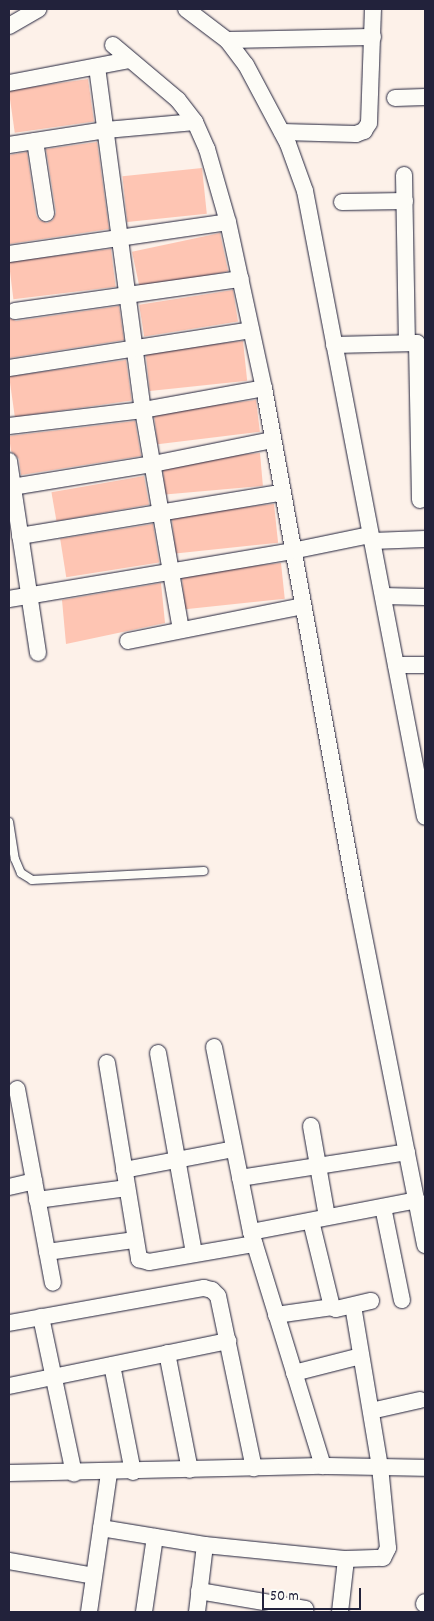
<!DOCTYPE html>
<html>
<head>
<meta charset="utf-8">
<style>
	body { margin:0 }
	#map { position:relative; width:434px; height:1621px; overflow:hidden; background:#fdf1e9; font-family:Dekko,sans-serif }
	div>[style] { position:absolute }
	.building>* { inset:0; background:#fec5b3; transform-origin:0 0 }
	.roads { filter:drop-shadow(0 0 1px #22223b) drop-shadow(0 0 1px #22223b) }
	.lane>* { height:8px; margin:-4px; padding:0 4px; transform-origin:4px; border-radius:4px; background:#fdfcf7 }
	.street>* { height:16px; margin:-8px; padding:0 8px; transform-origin:8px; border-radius:8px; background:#fdfcf7 }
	span { translate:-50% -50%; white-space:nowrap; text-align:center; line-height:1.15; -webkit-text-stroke:5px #fdfcf7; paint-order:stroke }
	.frame { position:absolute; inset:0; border:10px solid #22223b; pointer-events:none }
	.scale { position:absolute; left:262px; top:1588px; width:99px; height:22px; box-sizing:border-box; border:2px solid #22223b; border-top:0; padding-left:6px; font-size:15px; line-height:18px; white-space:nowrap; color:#22223b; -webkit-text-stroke:4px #fdfcf7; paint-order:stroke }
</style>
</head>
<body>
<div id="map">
	<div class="building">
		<i style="left:88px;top:79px;width:43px;height:80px;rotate:82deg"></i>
		<i style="clip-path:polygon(97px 142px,109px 229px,9px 244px,9px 155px,27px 152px,36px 215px,39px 220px,47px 223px,53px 220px,56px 212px,46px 149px)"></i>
		<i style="left:202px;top:168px;width:46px;height:80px;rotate:84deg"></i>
		<i style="left:220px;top:233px;width:39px;height:90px;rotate:78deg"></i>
		<i style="left:111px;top:249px;width:38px;height:103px;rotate:83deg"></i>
		<i style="left:233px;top:290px;width:32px;height:95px;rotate:81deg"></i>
		<i style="clip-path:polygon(119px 306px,124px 340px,9px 358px,9px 318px,16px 321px)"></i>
		<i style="left:243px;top:341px;width:40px;height:98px;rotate:84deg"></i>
		<i style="left:126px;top:360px;width:41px;height:118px;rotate:82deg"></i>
		<i style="left:256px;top:400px;width:32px;height:103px;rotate:83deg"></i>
		<i style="clip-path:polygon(135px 421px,141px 456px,21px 475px,19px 459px,11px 451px,9px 436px)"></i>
		<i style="left:260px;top:453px;width:33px;height:98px;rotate:85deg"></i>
		<i style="left:144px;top:476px;width:29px;height:94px;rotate:80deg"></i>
		<i style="left:274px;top:504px;width:39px;height:103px;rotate:84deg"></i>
		<i style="left:153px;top:524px;width:39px;height:94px;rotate:81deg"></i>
		<i style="left:281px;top:563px;width:36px;height:100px;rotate:84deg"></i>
		<i style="clip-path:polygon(161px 583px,165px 623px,66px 644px,62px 600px)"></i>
	</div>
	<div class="roads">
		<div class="lane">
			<i style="left:9px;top:822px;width:37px;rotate:81deg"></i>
			<i style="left:15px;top:859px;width:15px;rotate:67deg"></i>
			<i style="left:21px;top:873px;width:13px;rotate:32deg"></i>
			<i style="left:32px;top:880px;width:172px;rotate:-3deg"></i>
		</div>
		<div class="street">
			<i style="left:186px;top:9px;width:51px;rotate:37.1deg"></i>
			<i style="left:227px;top:40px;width:31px;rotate:53deg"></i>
			<i style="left:246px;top:65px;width:89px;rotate:62deg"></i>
			<i style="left:288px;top:144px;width:50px;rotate:70.1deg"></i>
			<i style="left:305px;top:191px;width:637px;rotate:79.15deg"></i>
			<i style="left:9px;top:26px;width:34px;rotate:-30deg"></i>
			<i style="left:227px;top:40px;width:146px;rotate:-1.2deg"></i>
			<i style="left:113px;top:45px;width:85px;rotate:40.2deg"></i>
			<i style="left:178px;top:100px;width:28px;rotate:52deg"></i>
			<i style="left:195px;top:122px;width:30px;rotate:66deg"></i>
			<i style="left:207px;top:149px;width:76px;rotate:74deg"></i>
			<i style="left:228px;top:222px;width:170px;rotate:77.8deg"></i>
			<i style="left:264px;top:388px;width:516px;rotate:79.73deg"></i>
			<i style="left:356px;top:896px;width:356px;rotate:78.8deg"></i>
			<i style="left:97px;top:67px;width:346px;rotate:82.4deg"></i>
			<i style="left:143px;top:410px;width:223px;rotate:80.2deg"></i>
			<i style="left:9px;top:83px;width:123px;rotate:-10.8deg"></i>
			<i style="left:395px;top:98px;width:30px;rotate:-2deg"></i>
			<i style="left:282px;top:132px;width:74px;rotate:1.5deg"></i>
			<i style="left:356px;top:134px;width:9px;rotate:-21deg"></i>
			<i style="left:364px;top:131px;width:9px;rotate:-58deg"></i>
			<i style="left:369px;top:123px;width:114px;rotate:-88deg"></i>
			<i style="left:35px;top:141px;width:73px;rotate:81.3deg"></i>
			<i style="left:9px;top:145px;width:98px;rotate:-8.8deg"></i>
			<i style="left:106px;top:130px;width:89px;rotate:-5.1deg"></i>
			<i style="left:404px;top:175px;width:168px;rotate:89deg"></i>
			<i style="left:342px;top:202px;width:63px;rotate:-0.9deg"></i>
			<i style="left:9px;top:254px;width:221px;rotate:-8.3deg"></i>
			<i style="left:15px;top:311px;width:228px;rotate:-8.1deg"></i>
			<i style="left:417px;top:343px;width:157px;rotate:88.9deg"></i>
			<i style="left:334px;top:345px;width:83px;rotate:-1.4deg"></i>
			<i style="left:9px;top:368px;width:245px;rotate:-8.9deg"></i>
			<i style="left:9px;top:426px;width:135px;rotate:-6.8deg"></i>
			<i style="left:143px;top:410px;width:123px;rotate:-10.3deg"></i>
			<i style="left:9px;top:461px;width:194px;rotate:81.4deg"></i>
			<i style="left:12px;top:487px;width:143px;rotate:-9.3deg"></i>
			<i style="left:153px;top:464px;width:121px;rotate:-11.4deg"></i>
			<i style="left:20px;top:536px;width:265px;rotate:-9.4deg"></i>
			<i style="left:372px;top:541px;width:53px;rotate:-2.2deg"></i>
			<i style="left:383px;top:596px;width:42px;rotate:1.4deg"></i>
			<i style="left:9px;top:599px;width:287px;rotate:-9.6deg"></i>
			<i style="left:292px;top:551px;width:80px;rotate:-11.6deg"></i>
			<i style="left:128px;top:641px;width:178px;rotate:-11.3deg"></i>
			<i style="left:396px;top:665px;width:29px"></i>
			<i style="left:214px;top:1047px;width:189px;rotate:78.7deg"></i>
			<i style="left:251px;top:1232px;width:245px;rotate:72.9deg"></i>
			<i style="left:158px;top:1053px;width:203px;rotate:79.8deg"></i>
			<i style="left:107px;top:1063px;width:199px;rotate:80.7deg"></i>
			<i style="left:139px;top:1259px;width:10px;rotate:17deg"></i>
			<i style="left:149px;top:1262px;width:107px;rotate:-9.7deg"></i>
			<i style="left:17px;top:1089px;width:197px;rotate:79.5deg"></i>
			<i style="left:311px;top:1126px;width:92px;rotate:80deg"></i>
			<i style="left:124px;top:1170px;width:112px;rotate:-10.8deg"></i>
			<i style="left:240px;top:1178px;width:169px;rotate:-8.8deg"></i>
			<i style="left:9px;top:1187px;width:26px;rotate:-13deg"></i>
			<i style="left:37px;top:1200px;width:91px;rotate:-7.6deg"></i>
			<i style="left:383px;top:1207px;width:95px;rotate:78.5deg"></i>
			<i style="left:311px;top:1221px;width:89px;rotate:76.3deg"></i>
			<i style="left:332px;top:1307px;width:4px;rotate:27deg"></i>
			<i style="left:336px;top:1309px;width:36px;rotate:-13deg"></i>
			<i style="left:251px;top:1232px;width:169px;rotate:-10.9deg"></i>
			<i style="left:47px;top:1252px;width:89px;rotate:-7.8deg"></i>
			<i style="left:276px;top:1315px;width:57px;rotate:-8.1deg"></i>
			<i style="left:41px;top:1317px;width:160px;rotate:78.1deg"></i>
			<i style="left:9px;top:1323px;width:198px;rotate:-10.2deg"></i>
			<i style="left:204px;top:1288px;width:8px;rotate:14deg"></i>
			<i style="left:212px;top:1290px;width:8px;rotate:45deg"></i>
			<i style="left:218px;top:1296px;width:176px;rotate:78.2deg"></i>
			<i style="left:167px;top:1353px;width:119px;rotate:78.9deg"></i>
			<i style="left:112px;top:1365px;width:109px;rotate:78.9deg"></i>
			<i style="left:294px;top:1373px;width:69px;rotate:-14.2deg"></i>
			<i style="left:9px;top:1386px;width:224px;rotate:-11.6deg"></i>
			<i style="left:371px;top:1411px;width:50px;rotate:-12.7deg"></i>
			<i style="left:9px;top:1473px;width:314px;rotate:-1.3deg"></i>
			<i style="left:323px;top:1466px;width:102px;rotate:1.1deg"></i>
			<i style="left:101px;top:1528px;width:105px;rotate:9.3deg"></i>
			<i style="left:205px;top:1545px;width:142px;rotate:5.7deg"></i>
			<i style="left:346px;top:1559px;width:37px;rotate:-2deg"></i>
			<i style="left:383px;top:1558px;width:11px;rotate:-63deg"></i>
			<i style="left:388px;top:1548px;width:81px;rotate:-95.6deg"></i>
			<i style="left:380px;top:1467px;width:163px;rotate:-99.5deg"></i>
			<i style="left:9px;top:1561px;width:86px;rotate:10deg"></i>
			<i style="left:199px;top:1591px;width:108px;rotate:9.6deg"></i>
			<i style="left:424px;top:1604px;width:2px;rotate:-63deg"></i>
			<i style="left:89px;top:1612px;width:140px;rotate:-81.8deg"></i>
			<i style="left:144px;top:1612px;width:76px;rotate:-81.7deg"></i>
			<i style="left:197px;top:1612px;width:67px;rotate:-83.2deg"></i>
			<i style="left:340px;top:1612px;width:53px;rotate:-83.5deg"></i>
		</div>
	</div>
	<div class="frame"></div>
	<div class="scale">50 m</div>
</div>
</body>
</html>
